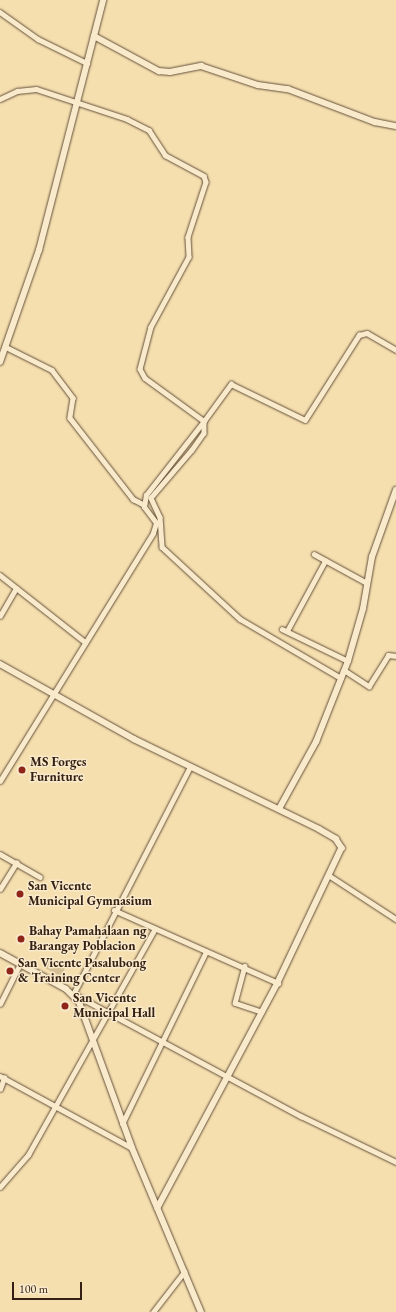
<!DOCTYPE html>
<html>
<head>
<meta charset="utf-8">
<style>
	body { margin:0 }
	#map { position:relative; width:396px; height:1312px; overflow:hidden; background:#f5dfaf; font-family:"EB Garamond",serif }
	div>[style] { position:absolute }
	.green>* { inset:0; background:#d4bf95; transform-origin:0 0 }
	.roads { filter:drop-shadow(0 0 1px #65503b) drop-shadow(0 0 1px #65503b) }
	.minor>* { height:4.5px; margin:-2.25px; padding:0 2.25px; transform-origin:2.25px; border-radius:2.25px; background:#f8eacb }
	.tertiary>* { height:5.5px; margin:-2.75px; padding:0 2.75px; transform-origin:2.75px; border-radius:2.75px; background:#f8eacb }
	.secondary>* { height:6px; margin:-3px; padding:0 3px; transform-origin:3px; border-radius:3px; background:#f8eacb }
	.dots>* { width:11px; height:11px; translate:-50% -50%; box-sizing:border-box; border:2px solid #f8eacb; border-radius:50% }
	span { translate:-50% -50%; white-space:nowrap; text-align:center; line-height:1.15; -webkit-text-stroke:3px #f8eacb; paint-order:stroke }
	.poi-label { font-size:13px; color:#352114; font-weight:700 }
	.left { translate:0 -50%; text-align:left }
	.scale { position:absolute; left:12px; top:1282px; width:70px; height:18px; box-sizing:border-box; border:2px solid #352114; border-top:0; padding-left:5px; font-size:12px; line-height:14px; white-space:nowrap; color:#352114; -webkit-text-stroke:3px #f8eacb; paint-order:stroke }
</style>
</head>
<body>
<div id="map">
	<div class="green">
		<i style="left:48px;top:958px;width:20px;height:10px;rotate:30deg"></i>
	</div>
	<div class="roads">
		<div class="minor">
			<i style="left:0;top:12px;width:47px;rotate:35.4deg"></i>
			<i style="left:38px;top:39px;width:55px;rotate:26.1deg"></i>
			<i style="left:0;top:99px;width:19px;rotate:-25deg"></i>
			<i style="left:17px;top:91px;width:19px;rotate:-6deg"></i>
			<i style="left:36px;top:89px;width:96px;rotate:18.2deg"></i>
			<i style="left:127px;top:119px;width:25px;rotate:27deg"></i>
			<i style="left:149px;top:130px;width:30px;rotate:57deg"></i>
			<i style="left:165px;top:155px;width:44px;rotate:28.3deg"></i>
			<i style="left:204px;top:176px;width:6px;rotate:72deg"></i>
			<i style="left:206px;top:182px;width:58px;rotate:108.1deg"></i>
			<i style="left:188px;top:237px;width:20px;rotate:87deg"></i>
			<i style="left:189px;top:257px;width:80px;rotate:118.5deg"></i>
			<i style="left:151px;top:327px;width:43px;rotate:104.7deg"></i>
			<i style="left:140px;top:369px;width:10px;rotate:61deg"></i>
			<i style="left:145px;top:378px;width:73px;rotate:36.1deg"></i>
			<i style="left:204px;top:421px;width:46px;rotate:-53.9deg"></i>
			<i style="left:231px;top:384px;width:82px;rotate:25.9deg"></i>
			<i style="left:305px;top:420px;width:101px;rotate:-57.6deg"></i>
			<i style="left:359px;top:335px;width:8px;rotate:-14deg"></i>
			<i style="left:367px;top:333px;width:34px;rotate:30deg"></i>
			<i style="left:6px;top:347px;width:51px;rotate:26.6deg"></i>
			<i style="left:52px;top:370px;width:35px;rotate:53deg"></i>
			<i style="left:73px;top:398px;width:20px;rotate:99deg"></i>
			<i style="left:70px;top:418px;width:103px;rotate:52.1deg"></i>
			<i style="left:133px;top:499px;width:11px;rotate:27deg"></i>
			<i style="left:204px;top:421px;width:12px;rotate:90deg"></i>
			<i style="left:204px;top:433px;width:21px;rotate:125deg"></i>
			<i style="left:192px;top:450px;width:63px;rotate:130.5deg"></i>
			<i style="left:151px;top:498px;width:21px;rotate:65deg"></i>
			<i style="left:160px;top:517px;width:30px;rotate:86deg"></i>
			<i style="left:162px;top:547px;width:106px;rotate:42.7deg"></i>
			<i style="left:240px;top:619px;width:117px;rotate:30.3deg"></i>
			<i style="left:314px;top:554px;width:60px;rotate:28.7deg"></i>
			<i style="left:0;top:575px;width:107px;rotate:38.2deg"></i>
			<i style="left:0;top:616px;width:32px;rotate:-60deg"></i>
			<i style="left:282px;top:629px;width:73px;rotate:25.9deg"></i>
			<i style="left:287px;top:631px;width:80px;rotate:-61.5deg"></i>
			<i style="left:344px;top:670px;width:30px;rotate:33deg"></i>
			<i style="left:369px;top:686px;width:36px;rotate:-58deg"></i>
			<i style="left:388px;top:655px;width:8px;rotate:7deg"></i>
			<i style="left:190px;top:768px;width:254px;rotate:117.2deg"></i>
			<i style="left:74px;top:994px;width:258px;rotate:28.3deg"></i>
			<i style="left:301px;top:1116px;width:106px;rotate:25.8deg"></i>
			<i style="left:0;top:781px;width:291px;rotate:-58.3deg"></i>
			<i style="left:153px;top:533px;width:10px;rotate:-73deg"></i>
			<i style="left:156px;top:523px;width:20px;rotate:-127deg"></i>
			<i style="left:144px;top:507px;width:12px;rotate:-81deg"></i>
			<i style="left:146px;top:495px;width:94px;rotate:-51.9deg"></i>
			<i style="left:0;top:854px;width:46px;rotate:29.9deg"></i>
			<i style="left:330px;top:876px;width:79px;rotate:33.1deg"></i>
			<i style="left:0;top:889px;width:31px;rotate:-58deg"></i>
			<i style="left:114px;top:910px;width:180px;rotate:24deg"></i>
			<i style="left:245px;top:966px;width:38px;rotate:105deg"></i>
			<i style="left:235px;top:1003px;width:28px;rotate:18deg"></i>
			<i style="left:0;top:1004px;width:45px;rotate:-63.4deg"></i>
			<i style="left:0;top:1076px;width:150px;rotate:28.6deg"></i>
			<i style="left:0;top:1089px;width:12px;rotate:-70deg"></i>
			<i style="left:122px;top:1124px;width:191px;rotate:-64deg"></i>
			<i style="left:0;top:1187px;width:43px;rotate:-48.8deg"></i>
			<i style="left:28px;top:1155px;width:259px;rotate:-60.7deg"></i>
			<i style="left:153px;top:1312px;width:51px;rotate:-52.2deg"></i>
		</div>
		<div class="tertiary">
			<i style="left:94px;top:36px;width:74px;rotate:28.3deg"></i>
			<i style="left:159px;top:71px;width:11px;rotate:5deg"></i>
			<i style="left:170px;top:72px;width:32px;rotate:-11deg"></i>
			<i style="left:201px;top:66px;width:60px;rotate:18.4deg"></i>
			<i style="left:258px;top:85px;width:30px;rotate:8deg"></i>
			<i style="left:288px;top:89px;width:93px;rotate:20.8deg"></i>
			<i style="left:375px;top:122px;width:21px;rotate:11deg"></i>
			<i style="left:0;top:664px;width:154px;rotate:29.2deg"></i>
			<i style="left:134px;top:739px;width:206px;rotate:25.9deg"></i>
			<i style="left:319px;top:829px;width:20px;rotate:30deg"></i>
			<i style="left:336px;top:839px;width:11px;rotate:56deg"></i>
			<i style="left:342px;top:848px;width:149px;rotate:115.4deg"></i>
			<i style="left:278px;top:983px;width:255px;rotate:118.1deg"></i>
			<i style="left:279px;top:809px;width:77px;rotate:-61.1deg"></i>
			<i style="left:316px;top:742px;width:87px;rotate:-68.4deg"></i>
			<i style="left:348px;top:661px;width:54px;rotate:-73.9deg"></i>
			<i style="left:363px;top:609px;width:53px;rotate:-80.2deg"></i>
			<i style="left:372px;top:557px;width:71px;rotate:-70.3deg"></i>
		</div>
		<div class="secondary">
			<i style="left:0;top:362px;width:119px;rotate:-70.8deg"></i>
			<i style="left:39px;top:250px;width:258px;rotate:-75.6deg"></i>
			<i style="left:0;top:953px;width:75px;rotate:28.6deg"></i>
			<i style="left:66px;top:989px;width:18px;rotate:45deg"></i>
			<i style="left:79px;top:1002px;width:155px;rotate:70deg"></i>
			<i style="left:132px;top:1148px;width:178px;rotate:67.2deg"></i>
		</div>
	</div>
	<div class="dots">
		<i style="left:22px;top:770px;background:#8f2418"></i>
		<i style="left:20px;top:894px;background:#8f2418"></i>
		<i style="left:21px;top:939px;background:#8f2418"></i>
		<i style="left:10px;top:971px;background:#8f2418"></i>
		<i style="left:65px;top:1006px;background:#8f2418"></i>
	</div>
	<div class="poi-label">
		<span class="left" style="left:30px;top:770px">MS Forges<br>Furniture</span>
		<span class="left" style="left:28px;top:894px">San Vicente<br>Municipal Gymnasium</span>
		<span class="left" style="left:29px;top:939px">Bahay Pamahalaan ng<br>Barangay Poblacion</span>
		<span class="left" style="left:18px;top:971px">San Vicente Pasalubong<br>&amp; Training Center</span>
		<span class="left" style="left:73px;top:1006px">San Vicente<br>Municipal Hall</span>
	</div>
	<div class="scale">100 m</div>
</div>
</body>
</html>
